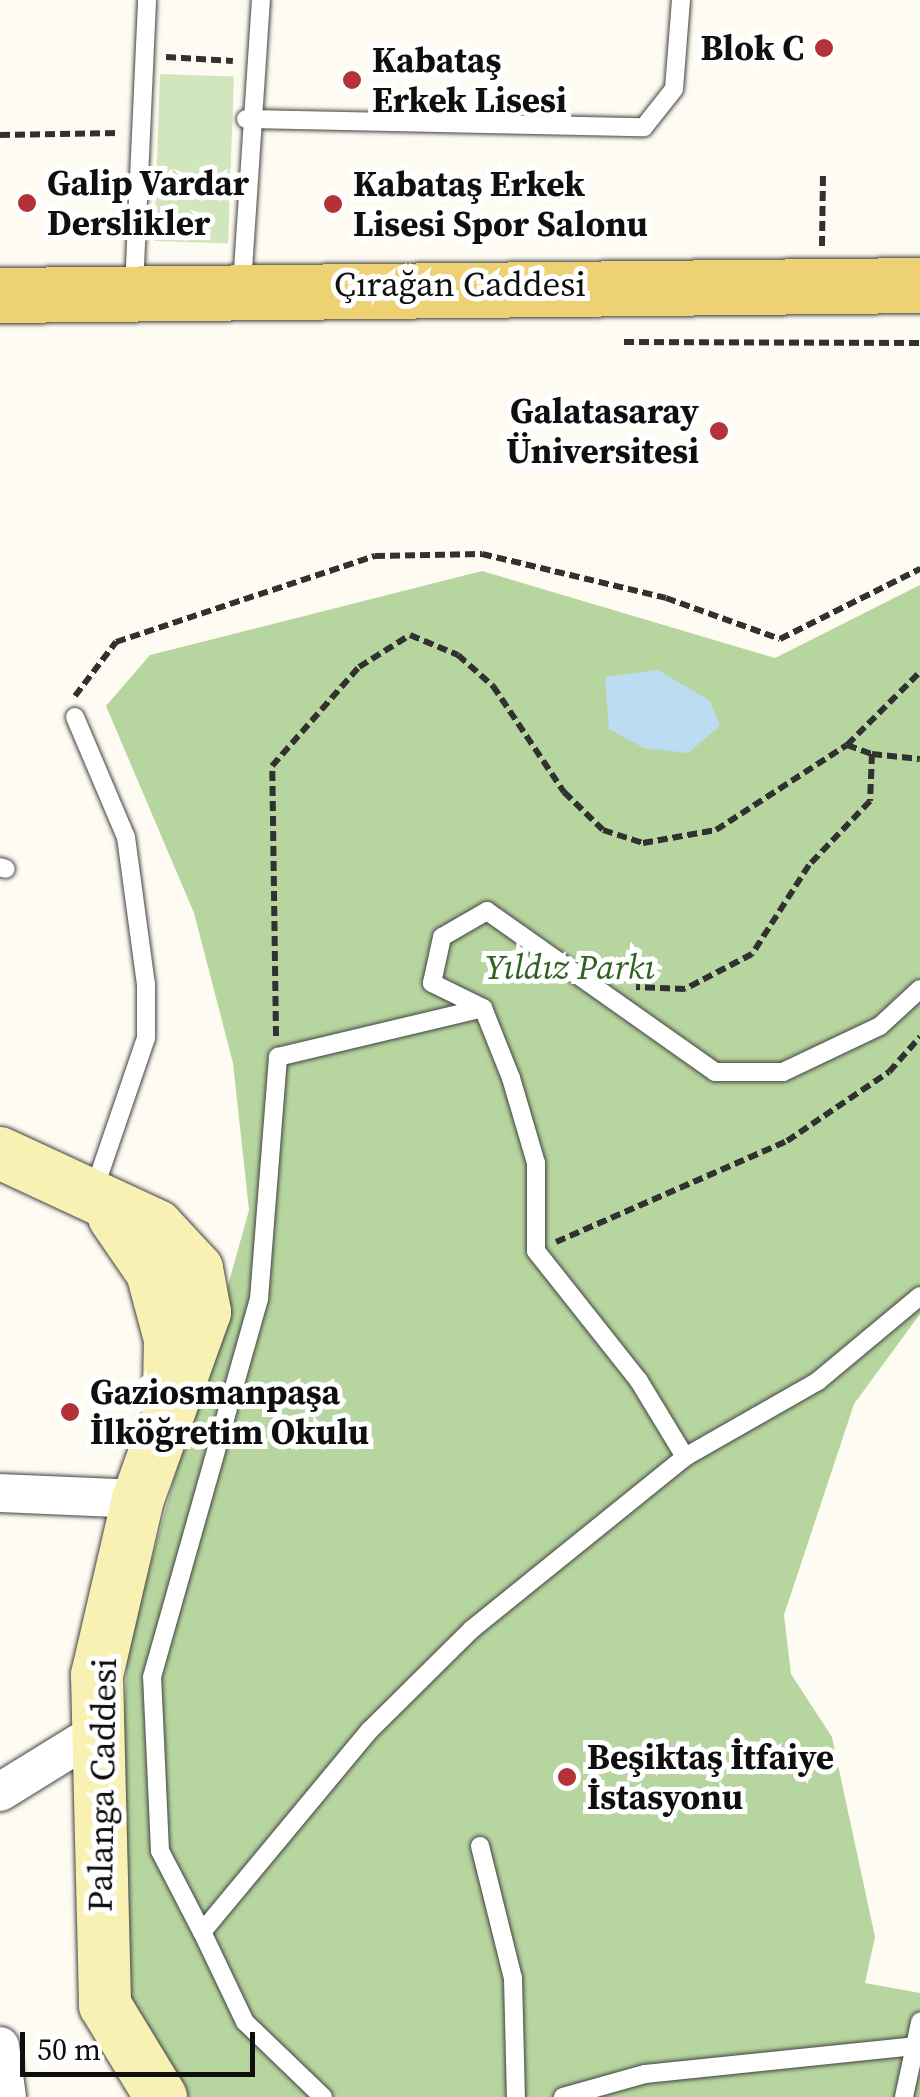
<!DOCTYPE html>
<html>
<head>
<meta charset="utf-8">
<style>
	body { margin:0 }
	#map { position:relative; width:920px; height:2097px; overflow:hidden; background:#fefcf2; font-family:"Source Serif 4",serif }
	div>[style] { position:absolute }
	.green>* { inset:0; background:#d2e6be; transform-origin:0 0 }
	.forest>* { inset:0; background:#b7d69f }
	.water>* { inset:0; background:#bbdcf1 }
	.path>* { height:6px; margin-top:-3px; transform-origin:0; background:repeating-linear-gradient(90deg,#313131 0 10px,transparent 0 15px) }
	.roads { filter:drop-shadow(0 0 2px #424242) drop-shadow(0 0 2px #424242) }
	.lane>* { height:18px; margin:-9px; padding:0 9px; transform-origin:9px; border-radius:9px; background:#fff }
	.street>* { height:38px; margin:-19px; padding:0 19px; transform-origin:19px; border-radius:19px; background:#fff }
	.secondary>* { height:52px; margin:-26px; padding:0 26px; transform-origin:26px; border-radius:26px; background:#f8f1b3 }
	.primary>* { height:55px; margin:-27.5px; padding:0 27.5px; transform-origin:27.5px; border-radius:27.5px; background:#edd173 }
	.dots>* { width:28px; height:28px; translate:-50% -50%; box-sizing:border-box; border:5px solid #fff; border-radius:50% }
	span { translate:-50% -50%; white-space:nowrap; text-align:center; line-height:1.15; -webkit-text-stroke:10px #fff; paint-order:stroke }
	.poi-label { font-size:35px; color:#0f0f0f; font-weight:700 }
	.right { translate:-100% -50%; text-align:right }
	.left { translate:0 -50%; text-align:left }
	.street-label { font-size:35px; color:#0f0f0f }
	.park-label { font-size:35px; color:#306224; font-style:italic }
	.scale { position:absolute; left:20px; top:2032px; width:235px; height:45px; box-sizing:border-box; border:5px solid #0f0f0f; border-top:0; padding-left:12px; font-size:30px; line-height:35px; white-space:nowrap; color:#0f0f0f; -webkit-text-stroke:8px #fff; paint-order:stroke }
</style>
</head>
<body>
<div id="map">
	<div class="green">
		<i style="left:160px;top:74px;width:74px;height:167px;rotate:2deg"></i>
	</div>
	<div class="forest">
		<i style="clip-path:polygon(482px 571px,775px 658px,920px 585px,920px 1314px,854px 1404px,784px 1615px,791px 1674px,832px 1737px,875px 1937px,865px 1983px,920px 1993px,920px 2097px,187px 2097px,127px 1995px,115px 1899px,128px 1645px,249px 1210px,233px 1063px,194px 913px,106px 706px,150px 655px)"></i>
	</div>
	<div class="water">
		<i style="clip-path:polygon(658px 670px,710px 701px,720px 726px,688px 753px,644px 748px,609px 729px,605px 677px)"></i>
	</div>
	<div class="path">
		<i style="left:166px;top:57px;width:67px;rotate:3.4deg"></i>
		<i style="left:0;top:135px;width:120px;rotate:-1deg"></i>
		<i style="left:822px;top:246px;width:73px;rotate:-89.2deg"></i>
		<i style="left:624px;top:342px;width:296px;rotate:0.2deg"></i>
		<i style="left:75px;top:696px;width:68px;rotate:-52.8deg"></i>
		<i style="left:116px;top:642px;width:273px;rotate:-18.4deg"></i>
		<i style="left:375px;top:556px;width:107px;rotate:-1.1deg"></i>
		<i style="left:482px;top:554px;width:189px;rotate:13.4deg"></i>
		<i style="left:666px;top:598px;width:121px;rotate:19.8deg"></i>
		<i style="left:780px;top:639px;width:157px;rotate:-26.6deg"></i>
		<i style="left:847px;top:745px;width:103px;rotate:-45deg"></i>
		<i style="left:872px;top:754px;width:48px;rotate:5.9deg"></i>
		<i style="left:276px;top:1036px;width:270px;rotate:-90.8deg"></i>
		<i style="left:272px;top:766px;width:132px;rotate:-48.7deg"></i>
		<i style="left:359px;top:667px;width:60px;rotate:-32.1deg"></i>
		<i style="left:410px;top:635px;width:52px;rotate:22.6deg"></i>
		<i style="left:458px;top:655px;width:47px;rotate:41.5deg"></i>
		<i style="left:493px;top:686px;width:128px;rotate:56.2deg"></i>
		<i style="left:564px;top:792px;width:54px;rotate:44.3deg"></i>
		<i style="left:603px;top:830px;width:42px;rotate:18deg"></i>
		<i style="left:643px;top:843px;width:74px;rotate:-10.1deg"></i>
		<i style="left:716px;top:830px;width:156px;rotate:-33deg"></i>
		<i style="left:847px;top:745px;width:27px;rotate:20deg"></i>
		<i style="left:872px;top:754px;width:47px;rotate:92.4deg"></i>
		<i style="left:870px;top:801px;width:88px;rotate:133.6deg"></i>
		<i style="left:809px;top:865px;width:106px;rotate:122.6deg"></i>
		<i style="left:752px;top:954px;width:76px;rotate:152.4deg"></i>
		<i style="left:685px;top:989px;width:49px;rotate:-177.7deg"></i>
		<i style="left:556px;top:1242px;width:252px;rotate:-23.6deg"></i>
		<i style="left:787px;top:1141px;width:123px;rotate:-34.1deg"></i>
		<i style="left:889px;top:1072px;width:47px;rotate:-48.5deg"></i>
	</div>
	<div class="roads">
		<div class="lane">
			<i style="left:246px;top:119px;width:398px;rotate:1.2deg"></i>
			<i style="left:644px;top:127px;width:48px;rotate:-51.7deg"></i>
			<i style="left:674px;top:89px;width:89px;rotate:-85.5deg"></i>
			<i style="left:242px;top:285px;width:286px;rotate:-86.2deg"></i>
			<i style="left:134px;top:288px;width:288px;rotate:-87.4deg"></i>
			<i style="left:75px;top:717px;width:130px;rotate:67deg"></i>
			<i style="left:126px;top:837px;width:148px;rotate:82.3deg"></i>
			<i style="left:146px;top:984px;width:54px;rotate:90deg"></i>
			<i style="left:146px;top:1038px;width:161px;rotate:108.9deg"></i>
			<i style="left:0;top:867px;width:6px;rotate:18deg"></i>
			<i style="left:685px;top:1457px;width:89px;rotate:-121.2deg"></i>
			<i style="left:639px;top:1381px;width:166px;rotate:-128.4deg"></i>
			<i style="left:536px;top:1251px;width:88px;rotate:-90deg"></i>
			<i style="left:536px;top:1163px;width:89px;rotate:-106.4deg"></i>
			<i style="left:511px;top:1078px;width:75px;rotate:-111.8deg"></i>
			<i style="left:483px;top:1008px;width:57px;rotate:-153.9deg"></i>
			<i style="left:432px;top:983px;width:47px;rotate:-77.7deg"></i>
			<i style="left:442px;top:937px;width:52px;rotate:-30deg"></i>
			<i style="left:487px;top:911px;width:279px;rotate:35.2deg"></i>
			<i style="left:715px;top:1072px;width:68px"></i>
			<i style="left:783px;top:1072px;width:107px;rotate:-25.4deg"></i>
			<i style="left:880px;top:1026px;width:54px;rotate:-42.8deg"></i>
			<i style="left:480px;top:1846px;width:136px;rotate:76deg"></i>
			<i style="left:513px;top:1978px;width:119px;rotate:88.6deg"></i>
			<i style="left:202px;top:1932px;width:91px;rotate:-117.4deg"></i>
			<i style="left:160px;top:1851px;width:174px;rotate:-92.6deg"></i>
			<i style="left:152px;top:1677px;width:393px;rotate:-74.2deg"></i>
			<i style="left:259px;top:1299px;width:243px;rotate:-85.5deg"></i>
			<i style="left:278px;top:1057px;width:211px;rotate:-13.4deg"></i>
			<i style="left:915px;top:2046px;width:25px;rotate:-78deg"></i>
			<i style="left:323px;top:2097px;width:108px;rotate:-136.1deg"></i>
			<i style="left:245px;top:2022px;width:100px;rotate:-115.5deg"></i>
			<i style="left:202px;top:1932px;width:263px;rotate:-50.3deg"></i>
			<i style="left:370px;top:1730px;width:144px;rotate:-44.7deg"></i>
			<i style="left:472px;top:1629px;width:274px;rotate:-38.9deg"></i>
			<i style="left:685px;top:1457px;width:153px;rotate:-29.7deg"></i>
			<i style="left:818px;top:1381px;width:133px;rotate:-39.8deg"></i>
			<i style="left:563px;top:2097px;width:85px;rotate:-15.7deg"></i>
			<i style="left:645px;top:2074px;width:271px;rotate:-5.9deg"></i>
			<i style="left:915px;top:2046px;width:52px;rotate:102.2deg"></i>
		</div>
		<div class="street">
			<i style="left:0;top:1493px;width:138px;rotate:2.5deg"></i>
			<i style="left:0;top:1792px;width:114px;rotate:-31.7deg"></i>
			<i style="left:0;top:2046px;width:51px;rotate:82.2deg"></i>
		</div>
		<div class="secondary">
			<i style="left:0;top:1153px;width:173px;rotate:24.9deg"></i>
			<i style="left:157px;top:1226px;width:59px;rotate:47.1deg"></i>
			<i style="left:197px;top:1269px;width:44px;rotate:79.5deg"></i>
			<i style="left:205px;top:1312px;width:199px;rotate:109.7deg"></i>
			<i style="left:138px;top:1499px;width:181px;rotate:103.1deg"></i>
			<i style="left:97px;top:1675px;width:330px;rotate:88.6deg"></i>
			<i style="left:105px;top:2005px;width:108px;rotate:58.7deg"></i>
			<i style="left:114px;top:1217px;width:67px;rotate:55.4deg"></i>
			<i style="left:152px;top:1272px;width:69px;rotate:75deg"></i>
			<i style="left:170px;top:1339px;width:51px;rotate:91.1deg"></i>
		</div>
		<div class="primary">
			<i style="left:0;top:295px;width:920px;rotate:-0.62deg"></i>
		</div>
	</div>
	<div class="dots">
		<i style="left:824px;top:48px;background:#b43237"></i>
		<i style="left:352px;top:80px;background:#b43237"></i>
		<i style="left:27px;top:203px;background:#b43237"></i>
		<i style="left:333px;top:204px;background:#b43237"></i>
		<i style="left:719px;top:431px;background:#b43237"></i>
		<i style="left:70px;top:1412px;background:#b43237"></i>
		<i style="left:567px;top:1777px;background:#b43237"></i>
	</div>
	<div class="poi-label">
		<span class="right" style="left:804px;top:48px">Blok C</span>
		<span class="left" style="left:372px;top:80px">Kabataş<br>Erkek Lisesi</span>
		<span class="left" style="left:47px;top:203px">Galip Vardar<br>Derslikler</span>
		<span class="left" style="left:353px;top:204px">Kabataş Erkek<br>Lisesi Spor Salonu</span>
		<span class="right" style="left:699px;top:431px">Galatasaray<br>Üniversitesi</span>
		<span class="left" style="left:90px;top:1412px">Gaziosmanpaşa<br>İlköğretim Okulu</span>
		<span class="left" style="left:587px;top:1777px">Beşiktaş İtfaiye<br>İstasyonu</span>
	</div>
	<div class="street-label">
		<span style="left:460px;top:284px">Çırağan Caddesi</span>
		<span style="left:102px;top:1785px;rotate:-89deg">Palanga Caddesi</span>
	</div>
	<div class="park-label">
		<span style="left:570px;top:967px">Yıldız Parkı</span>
	</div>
	<div class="scale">50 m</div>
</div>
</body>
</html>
